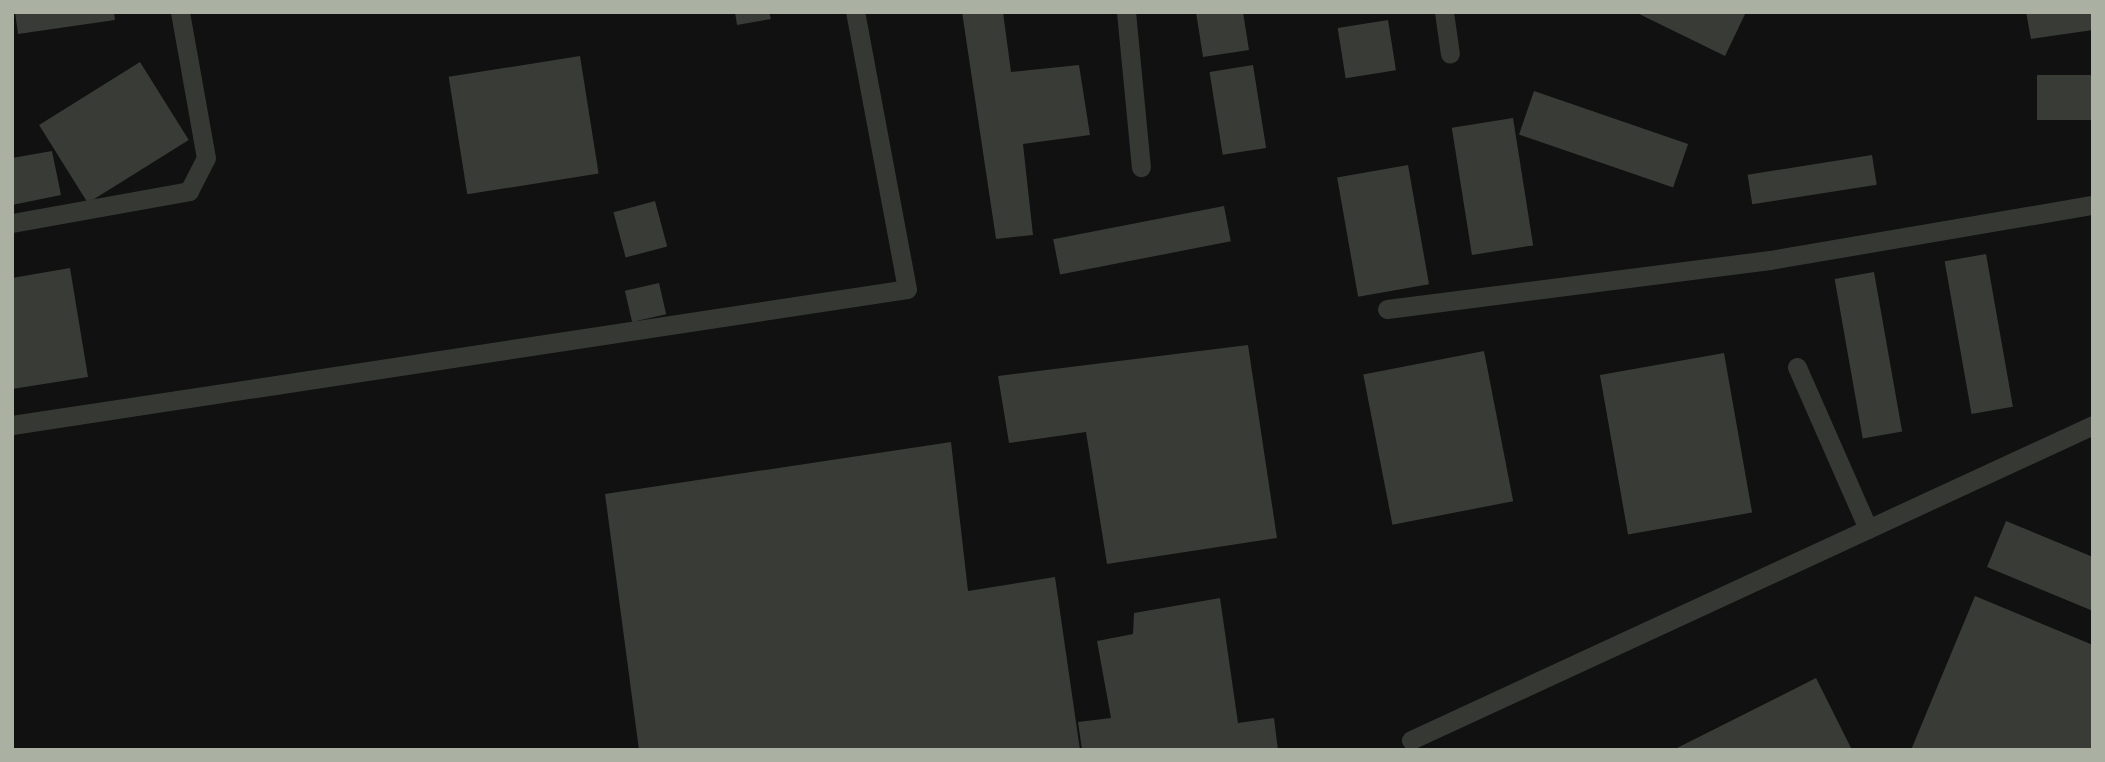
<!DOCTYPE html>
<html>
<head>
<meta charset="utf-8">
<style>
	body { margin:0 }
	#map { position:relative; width:2105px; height:762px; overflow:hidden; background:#101110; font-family:Overpass,sans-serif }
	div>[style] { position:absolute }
	.building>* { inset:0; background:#393b37; transform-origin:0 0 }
	.service>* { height:19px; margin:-9.5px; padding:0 9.5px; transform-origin:9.5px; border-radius:9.5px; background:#353833 }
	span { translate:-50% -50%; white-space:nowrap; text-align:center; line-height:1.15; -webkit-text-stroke:6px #0b0c0b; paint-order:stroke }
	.frame { position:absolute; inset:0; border:14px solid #aab1a2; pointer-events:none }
</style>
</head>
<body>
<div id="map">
	<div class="building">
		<i style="clip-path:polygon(15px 12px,114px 12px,115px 20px,18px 34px)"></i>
		<i style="clip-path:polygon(735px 12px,769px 12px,771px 19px,737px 25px)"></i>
		<i style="clip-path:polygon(962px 12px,1003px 12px,1011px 72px,1079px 65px,1090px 135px,1023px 144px,1033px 235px,996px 239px)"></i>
		<i style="clip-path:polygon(1196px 12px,1243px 12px,1249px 50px,1203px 57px)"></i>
		<i style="clip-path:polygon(1635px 12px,1746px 12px,1725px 56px)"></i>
		<i style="clip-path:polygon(2026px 12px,2093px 12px,2093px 30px,2031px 39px)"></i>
		<i style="left:1388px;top:20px;width:51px;height:51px;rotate:81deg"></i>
		<i style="left:580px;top:56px;width:119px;height:133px;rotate:81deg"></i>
		<i style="left:140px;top:62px;width:92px;height:119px;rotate:58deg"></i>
		<i style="left:1253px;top:65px;width:84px;height:44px;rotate:81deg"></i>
		<i style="left:2093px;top:75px;width:45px;height:56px;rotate:90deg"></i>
		<i style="left:1534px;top:91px;width:163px;height:46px;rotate:19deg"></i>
		<i style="left:1513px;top:118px;width:129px;height:62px;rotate:81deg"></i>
		<i style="clip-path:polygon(52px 151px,61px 195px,12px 205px,12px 158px)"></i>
		<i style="left:1872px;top:155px;width:30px;height:126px;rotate:81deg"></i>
		<i style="left:1408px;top:165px;width:121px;height:72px;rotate:80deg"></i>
		<i style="left:655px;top:201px;width:47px;height:43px;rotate:75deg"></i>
		<i style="left:1224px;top:206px;width:36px;height:174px;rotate:79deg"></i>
		<i style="left:1986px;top:254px;width:155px;height:42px;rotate:80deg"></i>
		<i style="clip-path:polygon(70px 268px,88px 377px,12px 389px,12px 278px)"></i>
		<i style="left:1874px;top:272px;width:162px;height:40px;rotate:80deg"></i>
		<i style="left:659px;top:283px;width:32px;height:35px;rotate:77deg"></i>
		<i style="clip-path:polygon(1248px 345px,1277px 538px,1107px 564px,1086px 432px,1009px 443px,998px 376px)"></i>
		<i style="left:1484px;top:351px;width:153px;height:123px;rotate:79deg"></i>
		<i style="left:1724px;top:353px;width:162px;height:126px;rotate:80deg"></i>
		<i style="clip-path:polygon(951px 442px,968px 591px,1055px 577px,1080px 750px,639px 750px,605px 494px)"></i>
		<i style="clip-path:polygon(2006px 521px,2093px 557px,2093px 611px,1987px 567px)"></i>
		<i style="clip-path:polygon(1975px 596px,2093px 645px,2093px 750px,1911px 750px)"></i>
		<i style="clip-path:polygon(1220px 598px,1238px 723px,1274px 718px,1278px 750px,1082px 750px,1078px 722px,1111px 718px,1097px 641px,1133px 634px,1134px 613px)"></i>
		<i style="clip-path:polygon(1816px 678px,1852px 750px,1673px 750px)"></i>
	</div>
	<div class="service">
		<i style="left:1126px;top:12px;width:156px;rotate:84.5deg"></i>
		<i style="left:1444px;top:12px;width:42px;rotate:81.9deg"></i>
		<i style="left:12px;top:223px;width:180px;rotate:-10.2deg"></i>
		<i style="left:189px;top:191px;width:37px;rotate:-63deg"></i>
		<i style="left:206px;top:158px;width:148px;rotate:-100.1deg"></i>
		<i style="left:1387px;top:309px;width:386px;rotate:-7.3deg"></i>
		<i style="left:1770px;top:260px;width:328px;rotate:-9.7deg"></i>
		<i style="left:1797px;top:367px;width:177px;rotate:66.3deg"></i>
		<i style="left:12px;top:425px;width:905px;rotate:-8.64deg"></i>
		<i style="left:907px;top:289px;width:282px;rotate:-100.6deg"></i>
		<i style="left:1411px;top:740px;width:751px;rotate:-24.79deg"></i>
	</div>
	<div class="frame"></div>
</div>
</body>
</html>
